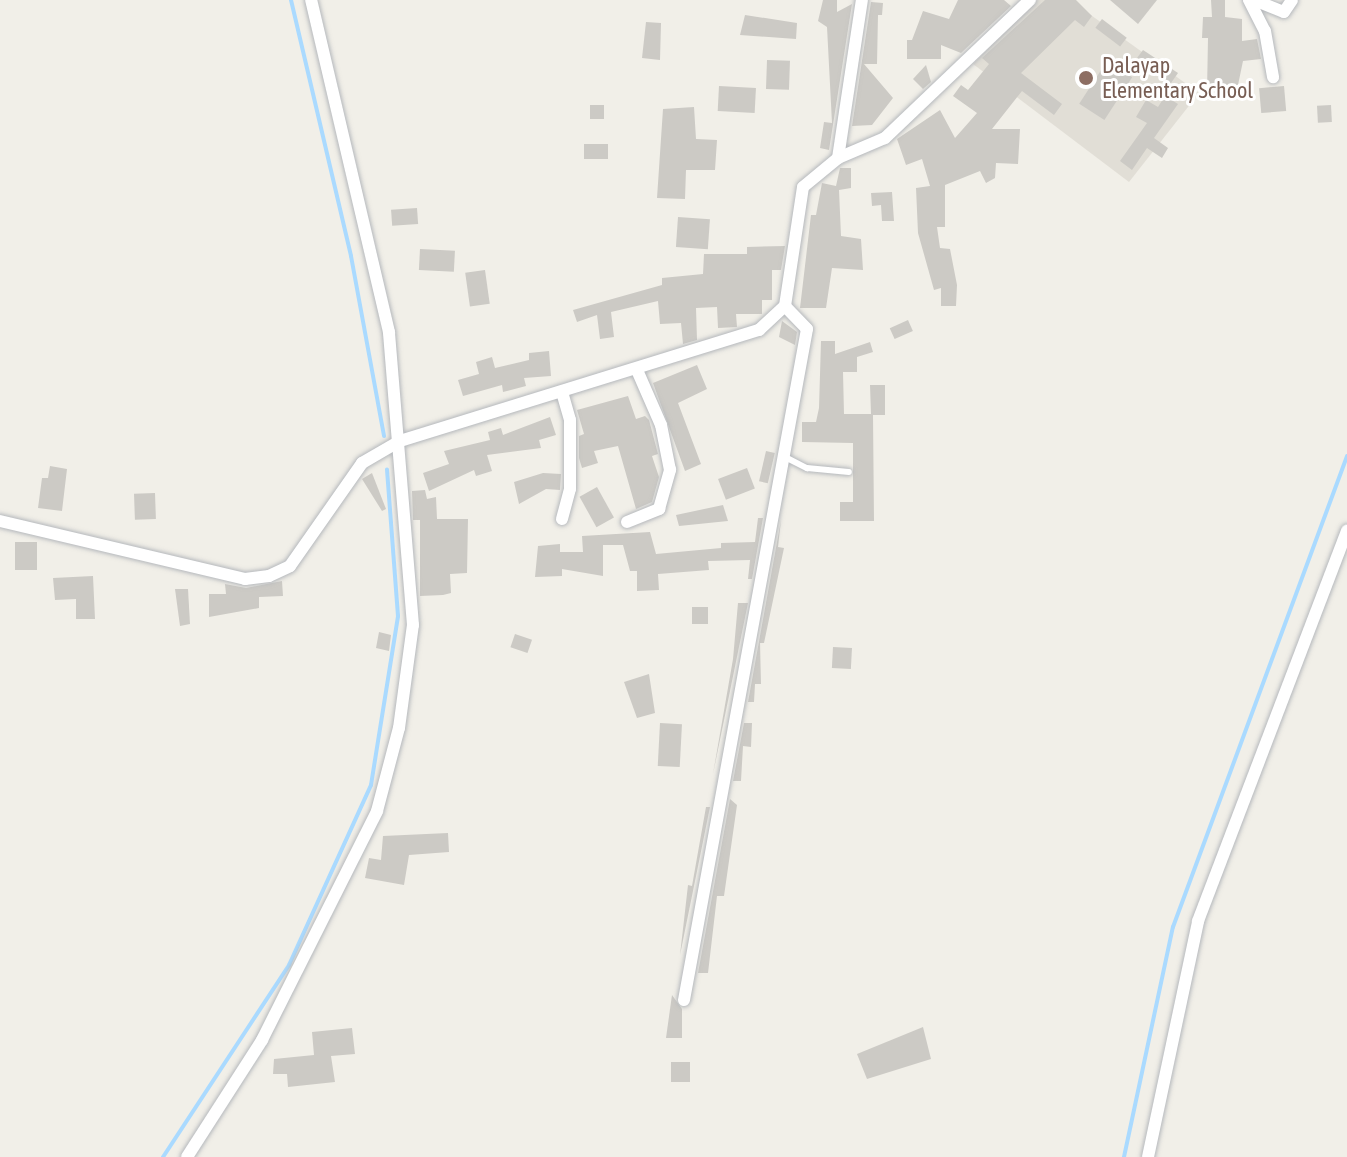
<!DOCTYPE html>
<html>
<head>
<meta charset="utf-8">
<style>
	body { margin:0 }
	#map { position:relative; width:1347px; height:1157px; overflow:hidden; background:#f1efe8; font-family:"Asap Condensed",sans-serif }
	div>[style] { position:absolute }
	.education>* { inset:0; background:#e1ded6 }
	.stream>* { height:4px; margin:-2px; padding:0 2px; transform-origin:2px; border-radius:2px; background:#aadaff }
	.building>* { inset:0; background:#cccac5; transform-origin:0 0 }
	.roads { filter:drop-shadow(0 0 2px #b5b8bc) drop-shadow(0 0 2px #b5b8bc) }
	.lane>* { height:6px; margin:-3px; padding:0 3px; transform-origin:3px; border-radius:3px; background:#fff }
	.street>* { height:12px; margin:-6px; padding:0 6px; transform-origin:6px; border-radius:6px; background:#fff }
	.dots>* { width:22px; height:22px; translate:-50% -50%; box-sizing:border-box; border:4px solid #fff; border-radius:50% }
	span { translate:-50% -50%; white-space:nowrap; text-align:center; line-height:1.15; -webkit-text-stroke:6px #fff; paint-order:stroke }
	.education-label { font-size:22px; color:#785e54 }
	.left { translate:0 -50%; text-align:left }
</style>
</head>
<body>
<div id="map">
	<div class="education">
		<i style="clip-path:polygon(1037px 0,1070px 0,1199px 93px,1129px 182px,973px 64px)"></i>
	</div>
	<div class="stream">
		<i style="left:291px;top:0;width:263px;rotate:76.8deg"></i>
		<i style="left:351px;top:256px;width:183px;rotate:79.6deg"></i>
		<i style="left:163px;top:1157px;width:230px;rotate:-56.7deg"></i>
		<i style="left:289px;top:965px;width:198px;rotate:-65.5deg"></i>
		<i style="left:371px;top:785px;width:171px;rotate:-80.9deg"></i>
		<i style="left:398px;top:616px;width:147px;rotate:-94.3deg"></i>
		<i style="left:1124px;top:1157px;width:235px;rotate:-78deg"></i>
		<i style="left:1173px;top:927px;width:502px;rotate:-69.72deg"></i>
	</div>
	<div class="building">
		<i style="clip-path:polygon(823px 0,837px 0,837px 12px,852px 4px,829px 150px,820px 148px,824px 122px,832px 123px,827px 27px,818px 21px)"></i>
		<i style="clip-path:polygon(958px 0,1004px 0,1011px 6px,961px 53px,941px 45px,941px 59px,907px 59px,907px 40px,912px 40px,923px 11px,949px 19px)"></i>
		<i style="clip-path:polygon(1045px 0,1076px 0,1092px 16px,1084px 27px,1075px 20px,1021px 73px,1062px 104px,1054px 115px,1022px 91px,992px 129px,1020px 129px,1018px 164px,996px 163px,995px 178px,986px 183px,980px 171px,945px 185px,945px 227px,937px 227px,940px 248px,950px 249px,957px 285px,956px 306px,941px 306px,941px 288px,934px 290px,918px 233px,916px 188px,930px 186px,922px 159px,906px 165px,897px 139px,940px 110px,955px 138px,977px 113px,953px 96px,961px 85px,968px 90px,989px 64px,982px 58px)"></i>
		<i style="clip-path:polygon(1110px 0,1157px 0,1138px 24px)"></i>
		<i style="clip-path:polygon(1211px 0,1225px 0,1225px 17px,1242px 19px,1242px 41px,1257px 39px,1261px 59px,1243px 61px,1238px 85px,1219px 91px,1207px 91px,1208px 38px,1202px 38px,1203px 17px,1212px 17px)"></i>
		<i style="clip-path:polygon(871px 2px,883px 3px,882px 15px,878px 15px,877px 64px,864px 64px,893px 98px,872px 125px,852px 126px)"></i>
		<i style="clip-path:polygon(745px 15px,797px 23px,796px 39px,740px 35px)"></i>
		<i style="left:1102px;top:19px;width:31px;height:11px;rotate:37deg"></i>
		<i style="clip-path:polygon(646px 22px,661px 23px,660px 60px,642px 58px)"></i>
		<i style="clip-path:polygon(1143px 50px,1178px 73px,1171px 83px,1137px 58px)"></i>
		<i style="left:767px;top:60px;width:23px;height:29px;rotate:2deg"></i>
		<i style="left:1107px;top:61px;width:30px;height:51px;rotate:33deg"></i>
		<i style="clip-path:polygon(926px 65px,931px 82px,923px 89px,913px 79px)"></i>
		<i style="left:719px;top:86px;width:37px;height:25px;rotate:3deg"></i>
		<i style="left:1284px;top:86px;width:25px;height:25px;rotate:85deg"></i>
		<i style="clip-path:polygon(1165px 96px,1178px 104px,1154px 138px,1168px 148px,1162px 158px,1147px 148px,1132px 170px,1120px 161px,1147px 123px,1136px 117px,1146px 100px,1158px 107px)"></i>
		<i style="left:590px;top:105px;width:14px;height:14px"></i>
		<i style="left:1331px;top:105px;width:17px;height:14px;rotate:87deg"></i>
		<i style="clip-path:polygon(694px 107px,696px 139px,717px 140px,715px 170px,686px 170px,685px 199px,657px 198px,663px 109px)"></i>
		<i style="left:608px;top:144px;width:15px;height:24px;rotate:90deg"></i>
		<i style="clip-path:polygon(840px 168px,851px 168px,851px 188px,839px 190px,841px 236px,861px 239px,863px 270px,832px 268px,826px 308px,800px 308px,811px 215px,816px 215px,822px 183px,836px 186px)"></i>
		<i style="clip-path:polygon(892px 192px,894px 221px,882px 221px,881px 205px,872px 206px,871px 193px)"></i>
		<i style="left:417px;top:208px;width:16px;height:26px;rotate:86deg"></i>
		<i style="left:678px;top:217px;width:32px;height:30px;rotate:4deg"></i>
		<i style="clip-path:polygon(785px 246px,781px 270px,772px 270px,772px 300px,762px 300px,762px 314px,736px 314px,737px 327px,718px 328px,717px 307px,696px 308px,697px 340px,683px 344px,681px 323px,660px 324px,658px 301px,611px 312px,614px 337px,600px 339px,597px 315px,577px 322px,573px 310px,662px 285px,662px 278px,703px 274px,704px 254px,747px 254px,747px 247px)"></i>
		<i style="left:420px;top:249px;width:35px;height:21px;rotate:3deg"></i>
		<i style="left:485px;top:270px;width:34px;height:20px;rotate:82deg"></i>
		<i style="left:908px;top:320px;width:12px;height:20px;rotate:66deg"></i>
		<i style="clip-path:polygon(782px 321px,797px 332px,795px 345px,779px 337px)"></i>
		<i style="clip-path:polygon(821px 341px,835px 341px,835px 354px,870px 342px,873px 352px,857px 357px,857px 372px,843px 372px,844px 414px,871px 414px,870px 385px,885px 385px,885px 415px,873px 415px,874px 521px,840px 521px,840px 502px,853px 502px,853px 443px,802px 442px,802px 422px,816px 422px,819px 408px)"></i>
		<i style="clip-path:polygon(549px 351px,551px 376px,524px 378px,526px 386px,503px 392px,502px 385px,463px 396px,458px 380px,479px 374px,476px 362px,492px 357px,495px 368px,529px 360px,529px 353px)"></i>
		<i style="clip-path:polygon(697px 365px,707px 389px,678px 403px,701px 464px,685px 471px,653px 383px)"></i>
		<i style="clip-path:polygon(628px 396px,636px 419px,645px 416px,649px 420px,658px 454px,652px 456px,659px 477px,652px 502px,636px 509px,618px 446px,594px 451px,598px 463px,582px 468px,579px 458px,579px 436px,584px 434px,577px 410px)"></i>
		<i style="clip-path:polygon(550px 417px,556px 435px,539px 440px,541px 448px,487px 455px,492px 471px,476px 476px,474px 470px,429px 491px,423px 473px,449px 464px,444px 451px,490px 440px,488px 432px,501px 428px,503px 435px)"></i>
		<i style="left:766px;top:451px;width:9px;height:31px;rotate:13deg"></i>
		<i style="clip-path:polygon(50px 466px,67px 469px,62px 511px,38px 508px,42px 478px,48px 478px)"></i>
		<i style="left:747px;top:468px;width:22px;height:31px;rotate:69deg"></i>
		<i style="clip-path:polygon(372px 473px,386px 509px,382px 511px,362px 479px)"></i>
		<i style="clip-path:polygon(543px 473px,561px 474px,560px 490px,546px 489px,519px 504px,514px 482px)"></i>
		<i style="left:597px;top:487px;width:35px;height:20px;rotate:61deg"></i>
		<i style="clip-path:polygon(425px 490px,427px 499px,436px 497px,437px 519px,468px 519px,467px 573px,450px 574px,451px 593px,443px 595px,420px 596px,420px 520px,413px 520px,412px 491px)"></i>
		<i style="left:155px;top:493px;width:26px;height:21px;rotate:88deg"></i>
		<i style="clip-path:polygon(723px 505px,728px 521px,679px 526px,676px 515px)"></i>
		<i style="clip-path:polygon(758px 518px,763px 518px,752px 579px,748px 579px,750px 560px,708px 561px,709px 570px,658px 574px,659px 590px,637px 591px,637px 571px,630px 571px,623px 545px,603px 545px,603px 576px,562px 569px,562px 576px,535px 577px,538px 546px,560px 544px,560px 552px,583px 552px,582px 536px,650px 532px,656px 554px,721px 548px,721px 543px,755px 542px)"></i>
		<i style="clip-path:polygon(781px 520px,778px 547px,784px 548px,764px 643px,760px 643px,761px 684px,755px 684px,754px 702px,748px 702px)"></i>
		<i style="left:15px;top:542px;width:22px;height:28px"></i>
		<i style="clip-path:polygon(93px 576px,95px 619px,76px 619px,76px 599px,55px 600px,53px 578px)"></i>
		<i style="clip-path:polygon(282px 581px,283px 596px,259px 597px,259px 608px,209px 617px,209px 594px,226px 594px,225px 584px,246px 588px)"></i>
		<i style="clip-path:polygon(175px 589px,188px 589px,190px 624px,180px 626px)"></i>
		<i style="clip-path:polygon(738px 603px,748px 603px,713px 774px,733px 659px)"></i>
		<i style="left:692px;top:607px;width:16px;height:17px"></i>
		<i style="clip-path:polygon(379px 632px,391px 635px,389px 651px,376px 648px)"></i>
		<i style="left:515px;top:634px;width:18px;height:14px;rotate:19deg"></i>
		<i style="left:833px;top:647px;width:19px;height:21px;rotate:3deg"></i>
		<i style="clip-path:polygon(649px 674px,655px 713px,637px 718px,624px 682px)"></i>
		<i style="left:660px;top:723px;width:22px;height:43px;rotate:3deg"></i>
		<i style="clip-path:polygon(744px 723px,752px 723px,751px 747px,743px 746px,741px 781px,733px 781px)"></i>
		<i style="clip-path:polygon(730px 799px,737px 805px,724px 896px,717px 896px,708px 973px,698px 973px)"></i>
		<i style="clip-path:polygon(706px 807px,710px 807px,680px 955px,688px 885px,692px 886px)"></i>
		<i style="clip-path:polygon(448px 833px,449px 852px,409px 855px,404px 885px,365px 878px,369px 858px,381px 860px,383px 836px)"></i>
		<i style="clip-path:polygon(672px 995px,682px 1009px,682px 1038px,666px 1038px)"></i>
		<i style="clip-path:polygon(923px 1027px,931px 1059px,867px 1079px,857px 1054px)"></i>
		<i style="clip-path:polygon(352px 1028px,355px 1054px,331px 1056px,335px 1082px,288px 1087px,287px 1074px,273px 1074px,274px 1059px,314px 1055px,312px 1032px)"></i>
		<i style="left:671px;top:1062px;width:19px;height:20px"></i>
	</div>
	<div class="roads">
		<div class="lane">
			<i style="left:785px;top:457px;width:25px;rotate:27deg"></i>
			<i style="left:807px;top:468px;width:42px;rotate:5.4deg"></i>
		</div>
		<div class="street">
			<i style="left:1249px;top:0;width:35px;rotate:63deg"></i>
			<i style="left:1265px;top:31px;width:47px;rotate:80.1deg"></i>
			<i style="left:1254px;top:0;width:32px;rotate:22deg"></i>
			<i style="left:1284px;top:12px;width:14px;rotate:-56deg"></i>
			<i style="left:838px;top:158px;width:160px;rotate:-81.4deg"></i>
			<i style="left:562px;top:392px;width:29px;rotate:74deg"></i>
			<i style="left:570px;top:420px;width:69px;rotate:90deg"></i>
			<i style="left:570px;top:489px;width:31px;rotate:105deg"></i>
			<i style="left:0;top:521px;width:252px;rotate:13.3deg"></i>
			<i style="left:245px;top:579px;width:24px;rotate:-7deg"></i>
			<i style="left:269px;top:576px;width:23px;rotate:-25deg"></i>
			<i style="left:290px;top:566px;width:126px;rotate:-55deg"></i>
			<i style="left:362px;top:463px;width:44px;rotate:-30.1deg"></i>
			<i style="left:400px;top:441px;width:376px;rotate:-17.2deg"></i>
			<i style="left:759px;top:330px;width:35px;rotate:-43deg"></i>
			<i style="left:785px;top:306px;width:120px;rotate:-81.4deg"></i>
			<i style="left:803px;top:187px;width:45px;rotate:-39.6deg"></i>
			<i style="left:838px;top:158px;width:51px;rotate:-23.1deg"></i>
			<i style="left:885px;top:138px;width:200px;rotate:-43.6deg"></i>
			<i style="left:627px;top:522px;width:35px;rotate:-22deg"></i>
			<i style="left:659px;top:509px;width:41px;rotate:-74.2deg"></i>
			<i style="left:670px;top:470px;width:46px;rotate:-101.3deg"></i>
			<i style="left:661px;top:425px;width:60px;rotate:-113.6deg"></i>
			<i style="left:684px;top:1000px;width:682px;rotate:-79.61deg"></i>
			<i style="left:807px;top:329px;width:32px;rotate:-134deg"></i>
			<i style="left:187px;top:1157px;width:139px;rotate:-57.3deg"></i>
			<i style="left:262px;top:1040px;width:256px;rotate:-63.3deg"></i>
			<i style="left:377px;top:811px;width:86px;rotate:-75.2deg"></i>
			<i style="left:399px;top:728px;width:104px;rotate:-82.3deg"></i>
			<i style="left:413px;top:625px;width:294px;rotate:-94.7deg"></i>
			<i style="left:389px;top:332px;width:341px;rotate:-103.2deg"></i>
			<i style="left:1148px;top:1157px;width:241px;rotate:-78deg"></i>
			<i style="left:1198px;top:921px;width:418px;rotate:-69.1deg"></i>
		</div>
	</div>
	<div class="dots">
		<i style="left:1086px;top:78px;background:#8d6e63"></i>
	</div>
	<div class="education-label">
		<span class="left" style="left:1102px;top:78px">Dalayap<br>Elementary School</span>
	</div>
</div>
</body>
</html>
